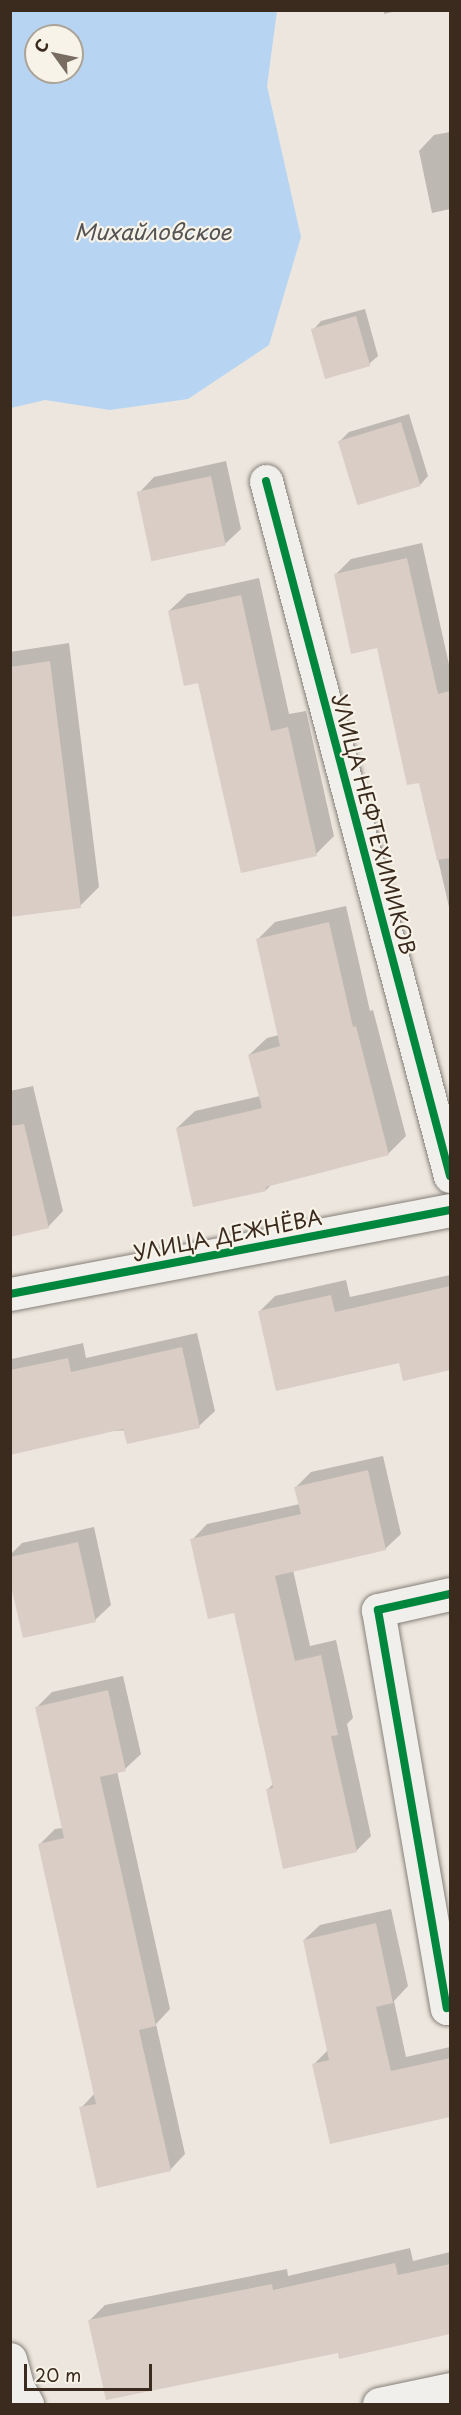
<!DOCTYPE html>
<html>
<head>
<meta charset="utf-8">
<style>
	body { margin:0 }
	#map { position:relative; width:461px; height:2415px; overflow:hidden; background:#ede6de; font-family:"Playpen Sans",sans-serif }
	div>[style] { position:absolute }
	.water>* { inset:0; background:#b7d5f2 }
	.shadow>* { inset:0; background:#0003 }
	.building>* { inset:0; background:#dacdc5; transform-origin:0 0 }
	.roads { filter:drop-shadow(0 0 2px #868079) drop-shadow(0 0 2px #868079) }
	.street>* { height:33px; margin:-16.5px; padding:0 16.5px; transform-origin:16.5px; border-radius:16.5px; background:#f1efeb }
	.cycleway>* { height:8px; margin:-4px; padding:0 4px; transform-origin:4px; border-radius:4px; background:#00873e }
	span { translate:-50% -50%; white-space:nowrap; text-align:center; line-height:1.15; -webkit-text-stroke:4.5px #f7f3e8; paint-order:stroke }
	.street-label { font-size:21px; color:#3b2a1e }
	.water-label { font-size:22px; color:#545355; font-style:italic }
	.frame { position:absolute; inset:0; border:12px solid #3b2a1e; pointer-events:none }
	.north { position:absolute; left:24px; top:24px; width:60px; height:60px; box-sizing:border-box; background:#f7f3e8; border:2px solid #aca397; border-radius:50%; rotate:303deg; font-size:16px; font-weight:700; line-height:24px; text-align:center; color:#3b2a1e }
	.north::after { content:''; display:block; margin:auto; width:21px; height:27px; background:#796c61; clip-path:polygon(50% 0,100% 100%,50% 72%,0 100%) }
	.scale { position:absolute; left:24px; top:2364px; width:128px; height:27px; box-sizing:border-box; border:3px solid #3b2a1e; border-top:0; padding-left:8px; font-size:18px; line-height:21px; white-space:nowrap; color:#3b2a1e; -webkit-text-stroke:4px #f7f3e8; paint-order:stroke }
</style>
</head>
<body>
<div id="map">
	<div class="water">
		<i style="clip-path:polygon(evenodd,11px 10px,277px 11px,267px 86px,301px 237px,269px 345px,188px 399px,110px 410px,45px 400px,11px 408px,11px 10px,36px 36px,72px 36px,72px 72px,36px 72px,36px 36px)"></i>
	</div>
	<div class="shadow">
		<i style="clip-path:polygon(384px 10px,400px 10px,384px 14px)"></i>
		<i style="clip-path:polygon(450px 132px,450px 209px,432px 213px,419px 151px,434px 135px)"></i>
		<i style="clip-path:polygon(365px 309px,378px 356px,369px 364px,313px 330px,321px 321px)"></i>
		<i style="clip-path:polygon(409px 414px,428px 476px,420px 485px,359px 503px,340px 441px,349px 432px)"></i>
		<i style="clip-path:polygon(226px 461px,241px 529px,225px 544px,139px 493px,154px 477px)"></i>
		<i style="clip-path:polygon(422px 543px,450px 669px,449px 907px,420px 781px,378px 646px,336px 574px,351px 559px)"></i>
		<i style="clip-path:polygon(259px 578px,289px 714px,306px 711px,334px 836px,316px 854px,199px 681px,169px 611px,187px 594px)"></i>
		<i style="clip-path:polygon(69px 643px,99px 887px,80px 906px,10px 916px,10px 652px)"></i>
		<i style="clip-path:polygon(346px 906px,370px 1011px,373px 1010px,406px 1136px,388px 1154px,272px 1184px,266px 1190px,177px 1128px,195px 1111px,260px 1096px,249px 1055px,267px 1038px,279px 1035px,258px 939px,275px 922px)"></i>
		<i style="clip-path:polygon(33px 1086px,63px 1211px,48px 1227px,10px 1236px,10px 1091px)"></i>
		<i style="clip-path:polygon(450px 1275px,450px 1368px,404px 1379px,400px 1361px,260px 1311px,275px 1296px,346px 1280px,350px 1297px)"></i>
		<i style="clip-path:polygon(197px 1333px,215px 1411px,199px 1426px,10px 1437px,12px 1359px,83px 1343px,86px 1358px)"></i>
		<i style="clip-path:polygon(383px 1456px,401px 1534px,385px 1549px,293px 1570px,310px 1646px,336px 1640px,353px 1718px,347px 1724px,371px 1836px,356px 1851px,267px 1790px,273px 1784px,236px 1612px,192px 1540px,207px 1524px,300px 1504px,296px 1487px,311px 1472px)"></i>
		<i style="clip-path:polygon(94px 1527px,111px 1605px,95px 1620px,10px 1575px,10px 1555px,22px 1543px)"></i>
		<i style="clip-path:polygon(123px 1676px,141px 1754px,125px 1769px,117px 1771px,170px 2009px,156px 2024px,185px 2154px,170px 2170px,81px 2108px,95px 2093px,39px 1845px,55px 1829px,63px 1828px,36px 1708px,52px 1692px)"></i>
		<i style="clip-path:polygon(391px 1909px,408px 1986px,394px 2001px,406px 2057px,450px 2047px,450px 2115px,331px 2142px,314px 2064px,328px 2050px,304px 1940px,320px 1925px)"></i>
		<i style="clip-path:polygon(410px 2248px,413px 2261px,450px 2252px,450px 2332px,340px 2357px,339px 2351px,89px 2321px,105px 2305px,287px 2269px,288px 2276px)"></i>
	</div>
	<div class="building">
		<i style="left:356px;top:316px;width:52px;height:47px;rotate:74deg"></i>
		<i style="left:401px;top:422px;width:67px;height:66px;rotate:73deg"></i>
		<i style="left:211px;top:476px;width:71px;height:76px;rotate:78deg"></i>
		<i style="clip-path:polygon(407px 558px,438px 694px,450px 691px,450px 858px,437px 860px,419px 783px,407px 785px,377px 648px,351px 654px,334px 574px)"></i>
		<i style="clip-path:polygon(241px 595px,271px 731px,288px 727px,317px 856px,241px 873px,198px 683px,184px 686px,168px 611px)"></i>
		<i style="clip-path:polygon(50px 661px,81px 908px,10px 917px,10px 667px)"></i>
		<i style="clip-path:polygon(329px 922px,353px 1027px,356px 1026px,389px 1155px,266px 1187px,266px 1191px,193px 1207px,176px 1128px,262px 1108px,248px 1055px,280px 1046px,256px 939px)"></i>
		<i style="clip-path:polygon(24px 1124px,49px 1228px,10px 1237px,10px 1126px)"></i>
		<i style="clip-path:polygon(450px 1286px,450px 1370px,403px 1381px,399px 1363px,276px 1391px,258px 1311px,331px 1295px,335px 1312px)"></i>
		<i style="clip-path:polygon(182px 1347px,200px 1428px,127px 1444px,123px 1429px,10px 1455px,10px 1370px,68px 1358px,71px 1372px)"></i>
		<i style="clip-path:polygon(368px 1470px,386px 1550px,275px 1576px,295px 1661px,321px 1655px,338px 1735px,331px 1736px,357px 1852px,283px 1869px,266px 1789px,273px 1788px,234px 1613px,208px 1619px,190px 1539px,301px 1514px,294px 1487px)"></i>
		<i style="clip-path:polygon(78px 1542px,96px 1622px,23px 1638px,10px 1582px,10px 1557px)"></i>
		<i style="clip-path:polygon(108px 1690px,126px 1771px,100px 1777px,156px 2026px,139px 2030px,171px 2171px,97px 2188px,79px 2107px,96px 2104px,38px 1844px,64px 1838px,35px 1707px)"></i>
		<i style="clip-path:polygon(376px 1923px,393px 2003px,376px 2007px,391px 2071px,450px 2058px,450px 2117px,330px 2144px,312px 2064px,329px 2060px,303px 1940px)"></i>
		<i style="clip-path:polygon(395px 2263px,398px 2275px,450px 2264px,450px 2334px,339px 2359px,338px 2353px,106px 2400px,88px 2320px,272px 2284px,273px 2290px)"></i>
	</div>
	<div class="roads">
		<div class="street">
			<i style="left:266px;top:481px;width:719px;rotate:75.17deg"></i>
			<i style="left:10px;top:1294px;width:448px;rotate:-10.8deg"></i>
			<i style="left:450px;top:1594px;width:74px;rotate:167.5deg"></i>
			<i style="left:378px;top:1610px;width:404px;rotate:80.2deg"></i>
			<i style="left:447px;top:2008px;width:3px;rotate:-18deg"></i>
			<i style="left:10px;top:2359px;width:28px;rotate:75deg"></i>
			<i style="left:17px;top:2386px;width:21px;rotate:61deg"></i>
			<i style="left:379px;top:2404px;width:73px;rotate:-11.9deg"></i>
		</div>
	</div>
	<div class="cycleway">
		<i style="left:266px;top:481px;width:719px;rotate:75.17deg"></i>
		<i style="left:10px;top:1294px;width:448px;rotate:-10.8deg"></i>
		<i style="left:450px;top:1594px;width:74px;rotate:167.5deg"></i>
		<i style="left:378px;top:1610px;width:404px;rotate:80.2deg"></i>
		<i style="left:447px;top:2008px;width:3px;rotate:-18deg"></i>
	</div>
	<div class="street-label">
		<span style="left:375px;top:824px;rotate:75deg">УЛИЦА НЕФТЕХИМИКОВ</span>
		<span style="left:227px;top:1234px;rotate:-11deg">УЛИЦА ДЕЖНЁВА</span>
	</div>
	<div class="water-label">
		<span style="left:153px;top:231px">Михайловское</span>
	</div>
	<div class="frame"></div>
	<div class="north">С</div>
	<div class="scale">20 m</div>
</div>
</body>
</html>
